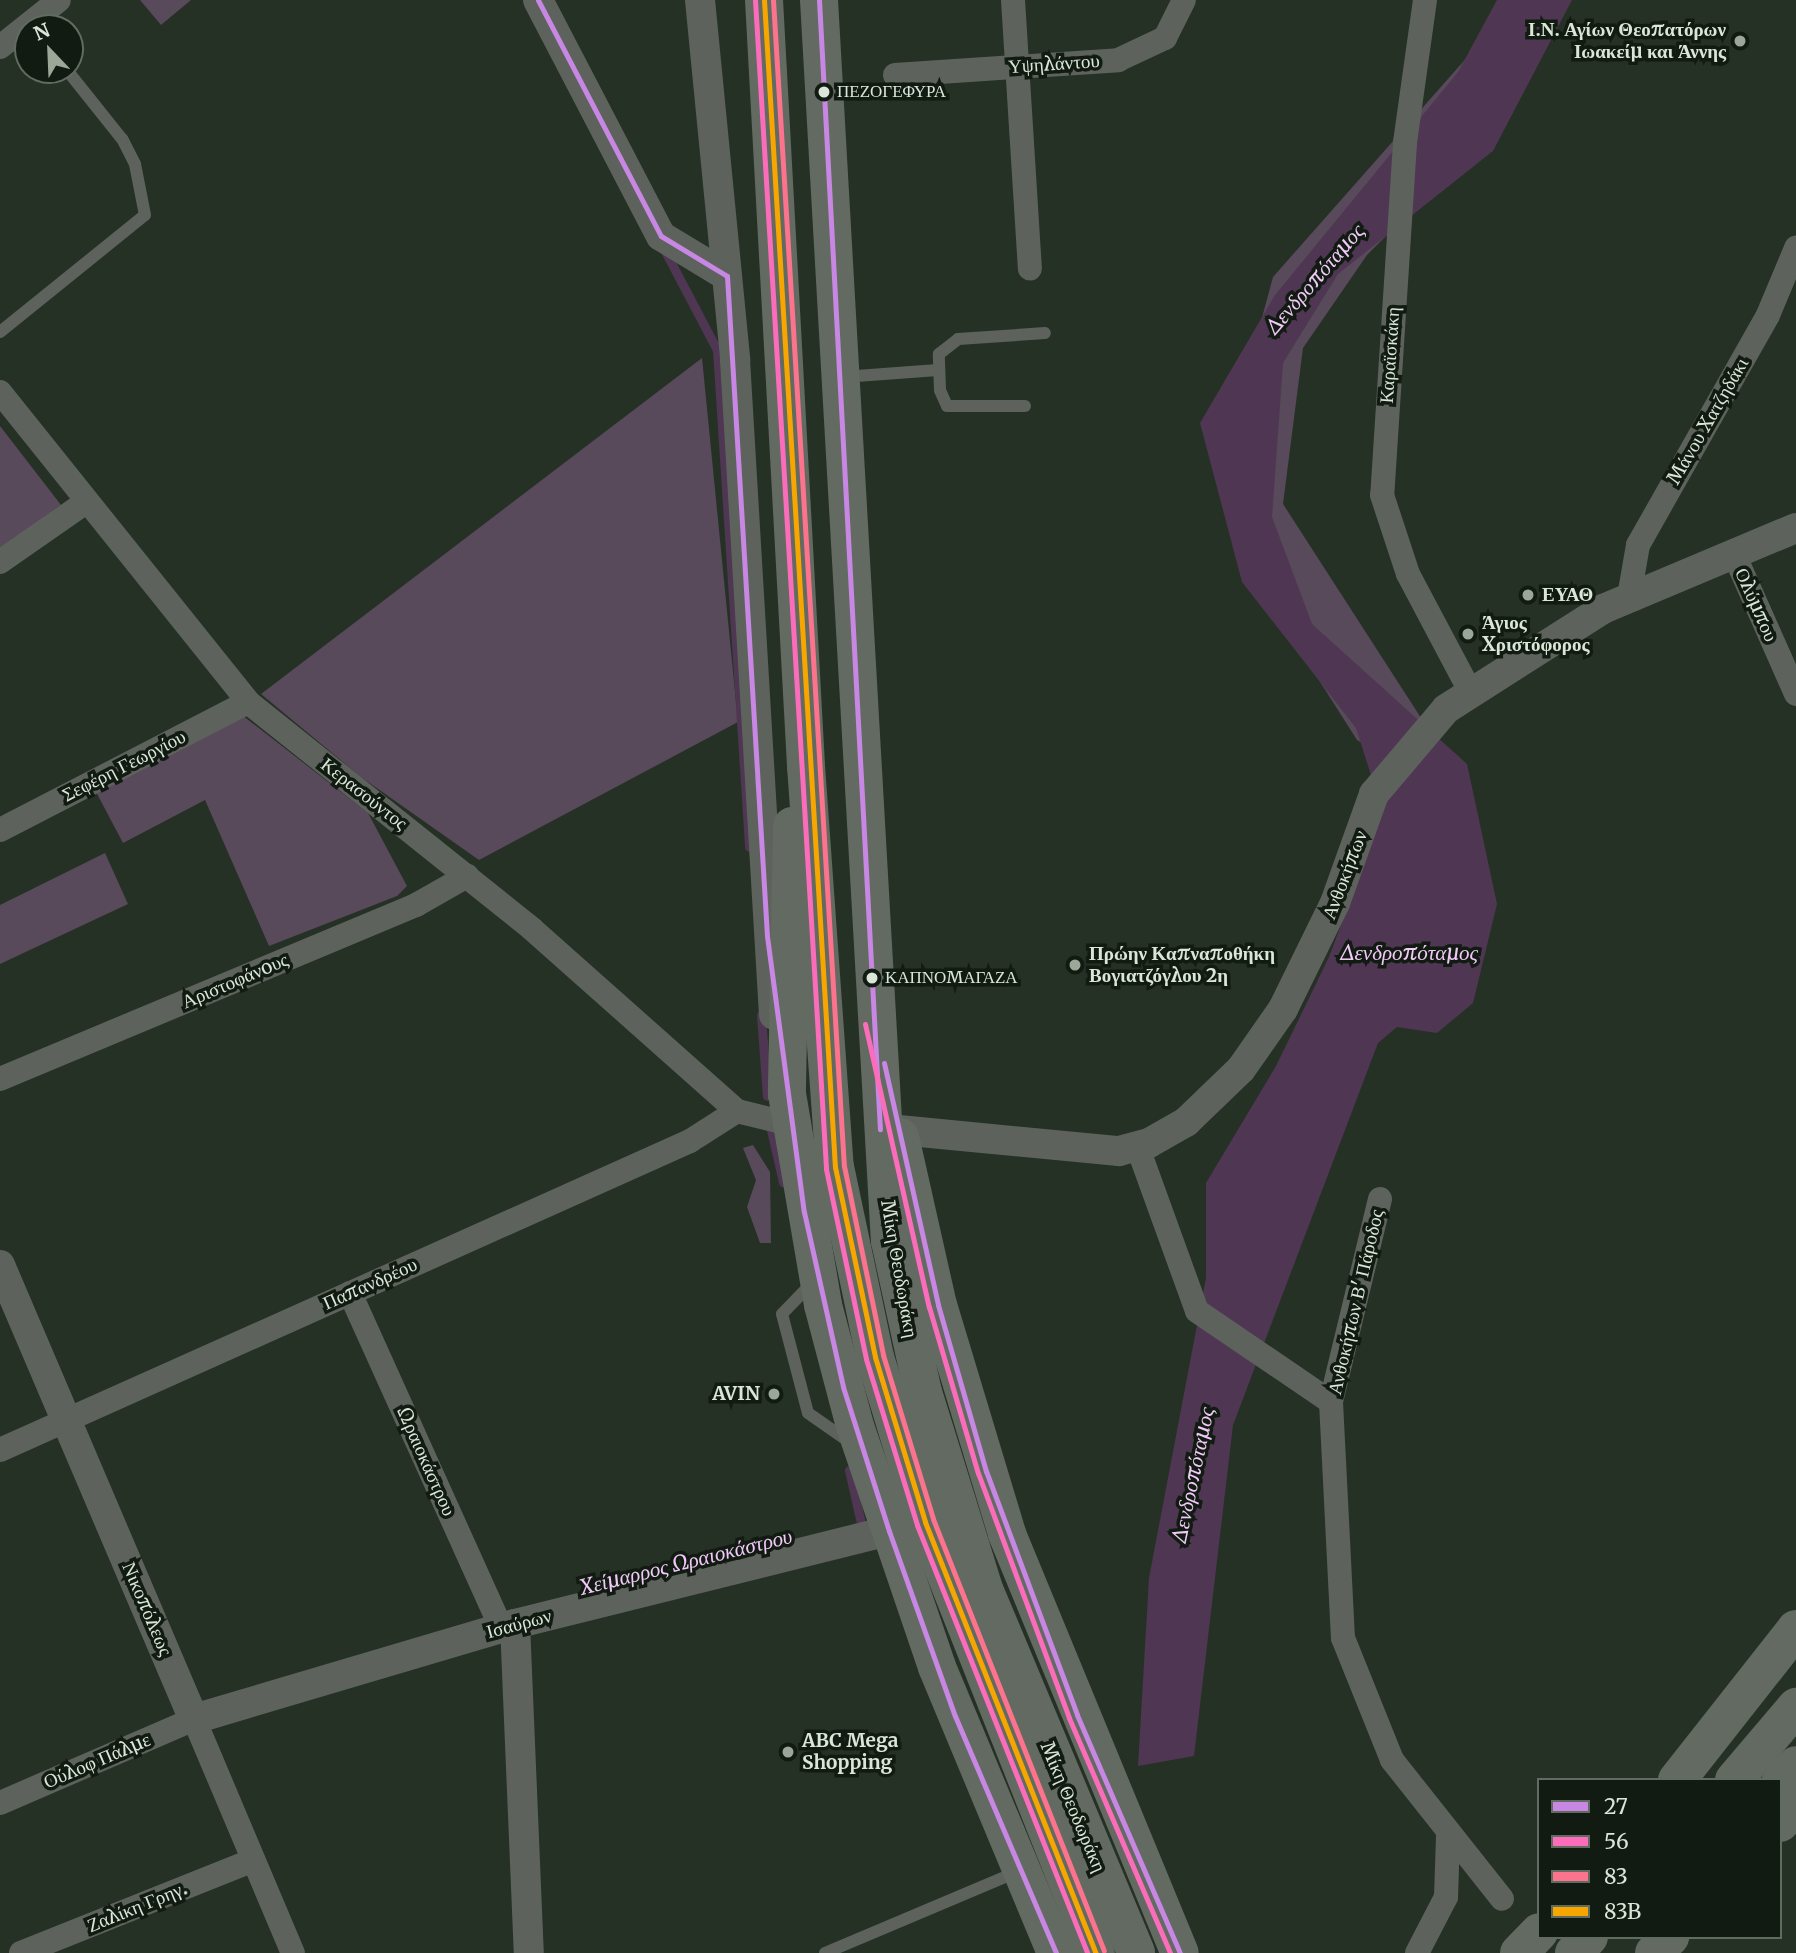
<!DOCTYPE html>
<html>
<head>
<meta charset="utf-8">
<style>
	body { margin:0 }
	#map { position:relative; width:1796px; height:1953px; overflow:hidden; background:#263125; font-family:Merriweather,serif }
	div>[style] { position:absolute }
	.green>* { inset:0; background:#58495b }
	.water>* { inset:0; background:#4f3653 }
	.stream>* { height:9px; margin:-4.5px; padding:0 4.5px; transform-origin:4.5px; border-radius:4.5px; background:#4f3653 }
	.service>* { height:12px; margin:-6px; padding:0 6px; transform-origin:6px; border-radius:6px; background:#5d635c }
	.minor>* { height:24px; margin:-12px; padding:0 12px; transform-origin:12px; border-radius:12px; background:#5d635c }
	.tertiary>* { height:30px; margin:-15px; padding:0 15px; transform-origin:15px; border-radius:15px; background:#5d635c }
	.trunk>* { height:38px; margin:-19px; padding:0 19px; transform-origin:19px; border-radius:19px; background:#636a62 }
	.bus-1>* { height:5px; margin:-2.5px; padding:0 2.5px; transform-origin:2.5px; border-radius:2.5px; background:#c787e3 }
	.bus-2>* { height:5px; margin:-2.5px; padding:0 2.5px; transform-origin:2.5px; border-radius:2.5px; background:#fb6dba }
	.bus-3>* { height:5px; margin:-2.5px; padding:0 2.5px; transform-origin:2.5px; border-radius:2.5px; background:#fc738d }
	.bus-4>* { height:5px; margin:-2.5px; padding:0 2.5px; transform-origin:2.5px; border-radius:2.5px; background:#f7a600 }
	.dots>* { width:19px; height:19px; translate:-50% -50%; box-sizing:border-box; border:4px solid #111b11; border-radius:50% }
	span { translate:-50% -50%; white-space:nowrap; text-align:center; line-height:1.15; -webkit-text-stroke:7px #111b11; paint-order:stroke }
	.bus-label { font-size:17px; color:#d9e6d8 }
	.left { translate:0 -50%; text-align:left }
	.poi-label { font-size:19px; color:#d9e6d8; font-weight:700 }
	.right { translate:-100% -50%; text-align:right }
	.street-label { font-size:19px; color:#d9e6d8 }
	.water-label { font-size:21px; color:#f2c9f9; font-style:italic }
	.legend { position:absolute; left:1537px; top:1778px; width:245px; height:161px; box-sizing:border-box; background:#111b11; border:2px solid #616c61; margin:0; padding:9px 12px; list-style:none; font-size:21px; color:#d9e6d8 }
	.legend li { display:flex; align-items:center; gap:14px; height:35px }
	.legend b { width:35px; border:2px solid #616c61 }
	.north { position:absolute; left:14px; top:14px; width:70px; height:70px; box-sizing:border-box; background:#111b11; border:2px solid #616c61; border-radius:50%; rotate:337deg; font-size:19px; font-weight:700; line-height:28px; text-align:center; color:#d9e6d8 }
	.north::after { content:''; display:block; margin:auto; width:24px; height:32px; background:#9aa799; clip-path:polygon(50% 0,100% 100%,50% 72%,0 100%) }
</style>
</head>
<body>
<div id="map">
	<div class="green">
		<i style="clip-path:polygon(140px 0,191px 0,161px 25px)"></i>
		<i style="clip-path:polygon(1485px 37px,1498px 124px,1367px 255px,1303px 348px,1283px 504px,1423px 721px,1381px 754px,1357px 740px,1237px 551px,1231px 432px,1273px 277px)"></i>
		<i style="clip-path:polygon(702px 358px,738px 722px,479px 860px,361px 777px,261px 694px)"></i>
		<i style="clip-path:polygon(0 426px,61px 505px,0 549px)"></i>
		<i style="clip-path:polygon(242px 715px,368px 813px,407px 886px,397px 896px,269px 946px,205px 800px,123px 843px,95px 790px)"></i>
		<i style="clip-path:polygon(105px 853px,128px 904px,0 964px,0 905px)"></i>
		<i style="clip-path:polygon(753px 1145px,770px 1172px,771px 1243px,760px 1243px,747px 1207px,756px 1180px,743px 1148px)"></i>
	</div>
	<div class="water">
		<i style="clip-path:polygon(1497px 0,1572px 0,1493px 151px,1338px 274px,1283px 363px,1272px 517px,1312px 624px,1467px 764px,1497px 904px,1473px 1003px,1437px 1033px,1397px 1027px,1378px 1043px,1233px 1425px,1194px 1756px,1138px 1766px,1149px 1578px,1206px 1278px,1206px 1183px,1276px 1066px,1329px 957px,1383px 813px,1356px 728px,1242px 582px,1200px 423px,1275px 295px,1458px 72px)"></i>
	</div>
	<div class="stream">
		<i style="left:664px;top:249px;width:114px;rotate:62.3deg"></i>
		<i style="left:717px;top:350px;width:498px;rotate:86.3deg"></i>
		<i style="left:761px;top:1015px;width:81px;rotate:85.8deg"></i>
		<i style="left:769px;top:1121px;width:63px;rotate:77.1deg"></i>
		<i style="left:849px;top:1470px;width:64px;rotate:77.3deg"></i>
	</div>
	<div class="service">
		<i style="left:0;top:332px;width:186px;rotate:-38.9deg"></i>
		<i style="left:145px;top:215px;width:52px;rotate:-101.1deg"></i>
		<i style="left:135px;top:164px;width:28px;rotate:-117deg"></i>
		<i style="left:122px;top:139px;width:88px;rotate:-128.6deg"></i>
		<i style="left:843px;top:377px;width:95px;rotate:-4.2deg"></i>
		<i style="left:1025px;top:406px;width:78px;rotate:180deg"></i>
		<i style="left:947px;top:406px;width:17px;rotate:-114deg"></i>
		<i style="left:940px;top:390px;width:36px;rotate:-92deg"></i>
		<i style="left:939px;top:354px;width:24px;rotate:-38deg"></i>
		<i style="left:958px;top:339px;width:87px;rotate:-3.9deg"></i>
		<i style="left:812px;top:1283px;width:43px;rotate:134.1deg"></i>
		<i style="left:782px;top:1314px;width:102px;rotate:75.3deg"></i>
		<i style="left:808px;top:1413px;width:52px;rotate:34.9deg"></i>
		<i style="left:825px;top:1953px;width:208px;rotate:-22.9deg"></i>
	</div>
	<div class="minor">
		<i style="left:1013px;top:0;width:269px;rotate:86.4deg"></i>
		<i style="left:1425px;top:0;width:144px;rotate:98deg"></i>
		<i style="left:1405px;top:143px;width:353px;rotate:93.7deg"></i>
		<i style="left:1382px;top:495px;width:83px;rotate:71.8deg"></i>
		<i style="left:1408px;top:574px;width:132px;rotate:62.1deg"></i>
		<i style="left:0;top:47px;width:75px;rotate:-38.5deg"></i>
		<i style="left:895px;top:75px;width:224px;rotate:-3.8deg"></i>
		<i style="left:1118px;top:60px;width:52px;rotate:-25.1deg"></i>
		<i style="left:1165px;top:38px;width:42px;rotate:-63.4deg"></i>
		<i style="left:0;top:392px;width:397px;rotate:51.3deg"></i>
		<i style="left:248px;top:702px;width:364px;rotate:38.6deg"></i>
		<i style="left:532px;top:929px;width:274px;rotate:41.6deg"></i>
		<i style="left:737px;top:1111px;width:55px;rotate:13.8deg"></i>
		<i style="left:1734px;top:554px;width:153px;rotate:66.1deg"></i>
		<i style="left:0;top:562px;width:105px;rotate:-34.9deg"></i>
		<i style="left:1629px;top:597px;width:53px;rotate:-80.2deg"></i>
		<i style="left:1638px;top:545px;width:264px;rotate:-60.5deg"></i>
		<i style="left:1768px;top:315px;width:73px;rotate:-67.3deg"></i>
		<i style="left:0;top:830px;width:279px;rotate:-27.3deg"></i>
		<i style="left:0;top:1079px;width:451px;rotate:-22.7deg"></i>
		<i style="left:416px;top:905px;width:59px;rotate:-29.6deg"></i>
		<i style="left:1138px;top:1148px;width:173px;rotate:70.1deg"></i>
		<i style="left:1197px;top:1311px;width:162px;rotate:34.2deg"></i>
		<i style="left:1380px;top:1199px;width:209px;rotate:103.6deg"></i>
		<i style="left:1331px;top:1402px;width:236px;rotate:87.1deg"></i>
		<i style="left:1343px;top:1638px;width:131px;rotate:68.1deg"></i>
		<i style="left:1392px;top:1760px;width:177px;rotate:51.6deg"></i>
		<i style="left:350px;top:1293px;width:367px;rotate:65.7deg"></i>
		<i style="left:0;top:1450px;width:756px;rotate:-24.12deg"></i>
		<i style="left:690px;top:1141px;width:56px;rotate:-32.6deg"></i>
		<i style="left:0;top:1803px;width:211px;rotate:-23.4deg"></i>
		<i style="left:194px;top:1719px;width:254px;rotate:67.1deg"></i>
		<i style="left:21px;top:1953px;width:250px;rotate:-21.8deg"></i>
		<i style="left:1417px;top:1953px;width:63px;rotate:-62.6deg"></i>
		<i style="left:1446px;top:1897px;width:60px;rotate:-88.1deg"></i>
	</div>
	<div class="tertiary">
		<i style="left:538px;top:0;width:266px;rotate:62.5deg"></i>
		<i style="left:661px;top:236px;width:77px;rotate:31.2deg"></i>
		<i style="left:700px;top:0;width:362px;rotate:84.4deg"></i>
		<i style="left:735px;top:360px;width:656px;rotate:86.59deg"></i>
		<i style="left:899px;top:1130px;width:221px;rotate:5.5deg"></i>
		<i style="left:1119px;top:1151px;width:31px;rotate:-15deg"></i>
		<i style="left:1149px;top:1143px;width:43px;rotate:-29.6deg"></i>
		<i style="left:1186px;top:1122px;width:76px;rotate:-43.9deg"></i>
		<i style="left:1241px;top:1069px;width:73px;rotate:-55deg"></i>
		<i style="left:1283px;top:1009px;width:118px;rotate:-63.9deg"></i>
		<i style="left:1335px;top:903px;width:116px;rotate:-70.3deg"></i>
		<i style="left:1374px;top:794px;width:111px;rotate:-49.7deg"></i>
		<i style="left:1446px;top:709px;width:186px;rotate:-32.5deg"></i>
		<i style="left:1603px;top:609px;width:209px;rotate:-22.8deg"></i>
		<i style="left:0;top:1265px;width:494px;rotate:66.9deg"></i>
		<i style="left:194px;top:1719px;width:335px;rotate:-16.5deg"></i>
		<i style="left:515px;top:1624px;width:385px;rotate:-14deg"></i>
		<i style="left:515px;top:1624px;width:329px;rotate:87.6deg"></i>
	</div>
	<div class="trunk">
		<i style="left:764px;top:0;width:767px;rotate:86.86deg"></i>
		<i style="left:806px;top:766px;width:402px;rotate:85.9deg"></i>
		<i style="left:835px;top:1167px;width:194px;rotate:78.1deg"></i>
		<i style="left:875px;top:1357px;width:172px;rotate:73.1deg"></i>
		<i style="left:925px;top:1522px;width:464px;rotate:68.4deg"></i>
		<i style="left:819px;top:0;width:1243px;rotate:86.73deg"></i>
		<i style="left:890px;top:1241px;width:155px;rotate:77.7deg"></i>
		<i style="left:923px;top:1392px;width:206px;rotate:72.8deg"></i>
		<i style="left:984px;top:1589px;width:394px;rotate:67.3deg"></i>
		<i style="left:792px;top:826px;width:268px;rotate:91.1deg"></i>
		<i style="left:787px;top:1094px;width:214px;rotate:80.3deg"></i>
		<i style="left:823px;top:1305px;width:125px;rotate:75.2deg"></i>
		<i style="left:855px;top:1426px;width:255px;rotate:71.2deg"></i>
		<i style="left:937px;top:1667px;width:310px;rotate:67.4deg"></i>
		<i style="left:900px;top:1137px;width:172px;rotate:77.3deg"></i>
		<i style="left:938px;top:1305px;width:239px;rotate:73.2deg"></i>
		<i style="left:1007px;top:1534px;width:453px;rotate:67.6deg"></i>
		<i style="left:1677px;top:1780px;width:192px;rotate:-51.8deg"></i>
		<i style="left:1734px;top:1780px;width:96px;rotate:-49.7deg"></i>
		<i style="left:1780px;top:1783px;width:24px;rotate:-48deg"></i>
		<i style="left:1780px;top:1823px;width:23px;rotate:-47deg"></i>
		<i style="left:1519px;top:1953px;width:29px;rotate:-46deg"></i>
		<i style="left:1574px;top:1953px;width:22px;rotate:-47deg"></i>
		<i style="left:1654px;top:1953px;width:23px;rotate:-45deg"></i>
	</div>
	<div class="bus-1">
		<i style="left:538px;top:0;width:266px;rotate:62.5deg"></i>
		<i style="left:661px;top:236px;width:77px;rotate:31.2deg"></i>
		<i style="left:727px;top:276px;width:661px;rotate:86.53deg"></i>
		<i style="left:767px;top:936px;width:278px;rotate:82.4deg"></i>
		<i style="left:804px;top:1212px;width:179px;rotate:77.4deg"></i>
		<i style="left:843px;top:1387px;width:151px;rotate:72.3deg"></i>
		<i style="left:889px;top:1531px;width:196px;rotate:70.4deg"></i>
		<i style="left:955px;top:1716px;width:258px;rotate:66.9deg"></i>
		<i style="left:819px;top:0;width:1131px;rotate:86.91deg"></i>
		<i style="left:884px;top:1063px;width:248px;rotate:77.4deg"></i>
		<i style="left:938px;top:1305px;width:173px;rotate:73.9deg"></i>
		<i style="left:986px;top:1471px;width:260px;rotate:69.5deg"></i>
		<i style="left:1077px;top:1715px;width:259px;rotate:66.6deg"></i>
	</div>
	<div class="bus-2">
		<i style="left:755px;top:0;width:1171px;rotate:86.52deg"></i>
		<i style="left:826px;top:1169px;width:194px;rotate:78.1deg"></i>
		<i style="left:866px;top:1359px;width:174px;rotate:72.9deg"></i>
		<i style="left:917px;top:1525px;width:461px;rotate:68.3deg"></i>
		<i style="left:865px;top:1024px;width:290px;rotate:77.3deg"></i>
		<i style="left:929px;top:1307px;width:173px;rotate:73.6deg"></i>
		<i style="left:978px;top:1473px;width:261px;rotate:69.6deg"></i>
		<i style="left:1069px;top:1718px;width:256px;rotate:66.7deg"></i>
	</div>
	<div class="bus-3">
		<i style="left:773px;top:0;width:1168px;rotate:86.52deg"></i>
		<i style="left:844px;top:1166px;width:193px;rotate:78.3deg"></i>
		<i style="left:883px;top:1355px;width:171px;rotate:73deg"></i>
		<i style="left:933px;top:1519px;width:464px;rotate:68.4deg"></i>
	</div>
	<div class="bus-4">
		<i style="left:764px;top:0;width:1169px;rotate:86.52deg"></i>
		<i style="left:835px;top:1167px;width:194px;rotate:78.1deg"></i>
		<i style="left:875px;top:1357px;width:172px;rotate:73.1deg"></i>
		<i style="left:925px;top:1522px;width:464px;rotate:68.4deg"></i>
	</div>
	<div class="dots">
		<i style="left:1740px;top:41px;background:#9aa799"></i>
		<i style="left:824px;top:92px;background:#d9e6d8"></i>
		<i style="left:1528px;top:595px;background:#9aa799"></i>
		<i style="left:1468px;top:634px;background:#9aa799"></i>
		<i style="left:1075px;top:965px;background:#9aa799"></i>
		<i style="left:872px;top:978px;background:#d9e6d8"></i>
		<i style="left:774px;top:1394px;background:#9aa799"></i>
		<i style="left:788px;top:1752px;background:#9aa799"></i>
	</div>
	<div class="bus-label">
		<span class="left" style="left:837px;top:92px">ΠΕΖΟΓΕΦΥΡΑ</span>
		<span class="left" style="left:885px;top:978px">ΚΑΠΝΟΜΑΓΑΖΑ</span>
	</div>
	<div class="poi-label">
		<span class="right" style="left:1726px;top:41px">Ι.Ν. Αγίων Θεοπατόρων<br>Ιωακείμ και Άννης</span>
		<span class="left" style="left:1542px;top:595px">ΕΥΑΘ</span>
		<span class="left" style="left:1482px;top:634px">Άγιος<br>Χριστόφορος</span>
		<span class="left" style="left:1089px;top:965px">Πρώην Καπναποθήκη<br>Βογιατζόγλου 2η</span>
		<span class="right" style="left:760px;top:1394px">AVIN</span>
		<span class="left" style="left:802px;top:1752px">ABC Mega<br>Shopping</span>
	</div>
	<div class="street-label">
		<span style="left:1054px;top:64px;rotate:-4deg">Υψηλάντου</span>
		<span style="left:1390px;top:355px;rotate:-86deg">Καραϊσκάκη</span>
		<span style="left:1708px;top:421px;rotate:-60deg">Μάνου Χατζηδάκι</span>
		<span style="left:1756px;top:605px;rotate:66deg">Ολύμπου</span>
		<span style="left:124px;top:766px;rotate:-27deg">Σεφέρη Γεωργίου</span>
		<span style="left:364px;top:794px;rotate:38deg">Κερασούντος</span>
		<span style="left:1345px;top:875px;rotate:-69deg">Ανθοκήπων</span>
		<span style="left:235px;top:981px;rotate:-23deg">Αριστοφάνoυς</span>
		<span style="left:899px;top:1269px;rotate:80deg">Μίκη Θεοδωράκη</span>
		<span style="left:370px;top:1284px;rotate:-24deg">Παπανδρέου</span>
		<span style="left:1356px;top:1302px;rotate:-77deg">Ανθοκήπων Β' Πάροδος</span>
		<span style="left:426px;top:1461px;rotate:66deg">Ωραιοκάστρου</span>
		<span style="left:147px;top:1609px;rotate:67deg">Νικοπόλεως</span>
		<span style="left:519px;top:1624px;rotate:-15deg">Ισαύρων</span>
		<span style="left:97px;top:1761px;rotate:-23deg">Ούλοφ Πάλμε</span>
		<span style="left:1073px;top:1807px;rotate:67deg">Μίκη Θεοδωράκη</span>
		<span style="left:137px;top:1907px;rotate:-22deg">Ζαλίκη Γρηγ.</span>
	</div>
	<div class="water-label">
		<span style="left:1315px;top:279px;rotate:-49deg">Δενδροπόταμος</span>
		<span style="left:1409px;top:953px">Δενδροπόταμος</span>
		<span style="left:1193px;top:1475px;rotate:-78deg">Δενδροπόταμος</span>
		<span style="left:686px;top:1562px;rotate:-14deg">Χείμαρρος Ωραιοκάστρου</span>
	</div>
	<ul class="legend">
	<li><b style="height:9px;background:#c787e3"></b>27</li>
	<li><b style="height:9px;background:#fb6dba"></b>56</li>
	<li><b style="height:9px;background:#fc738d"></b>83</li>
	<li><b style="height:9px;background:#f7a600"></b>83B</li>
	</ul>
	<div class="north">N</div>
</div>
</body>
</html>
